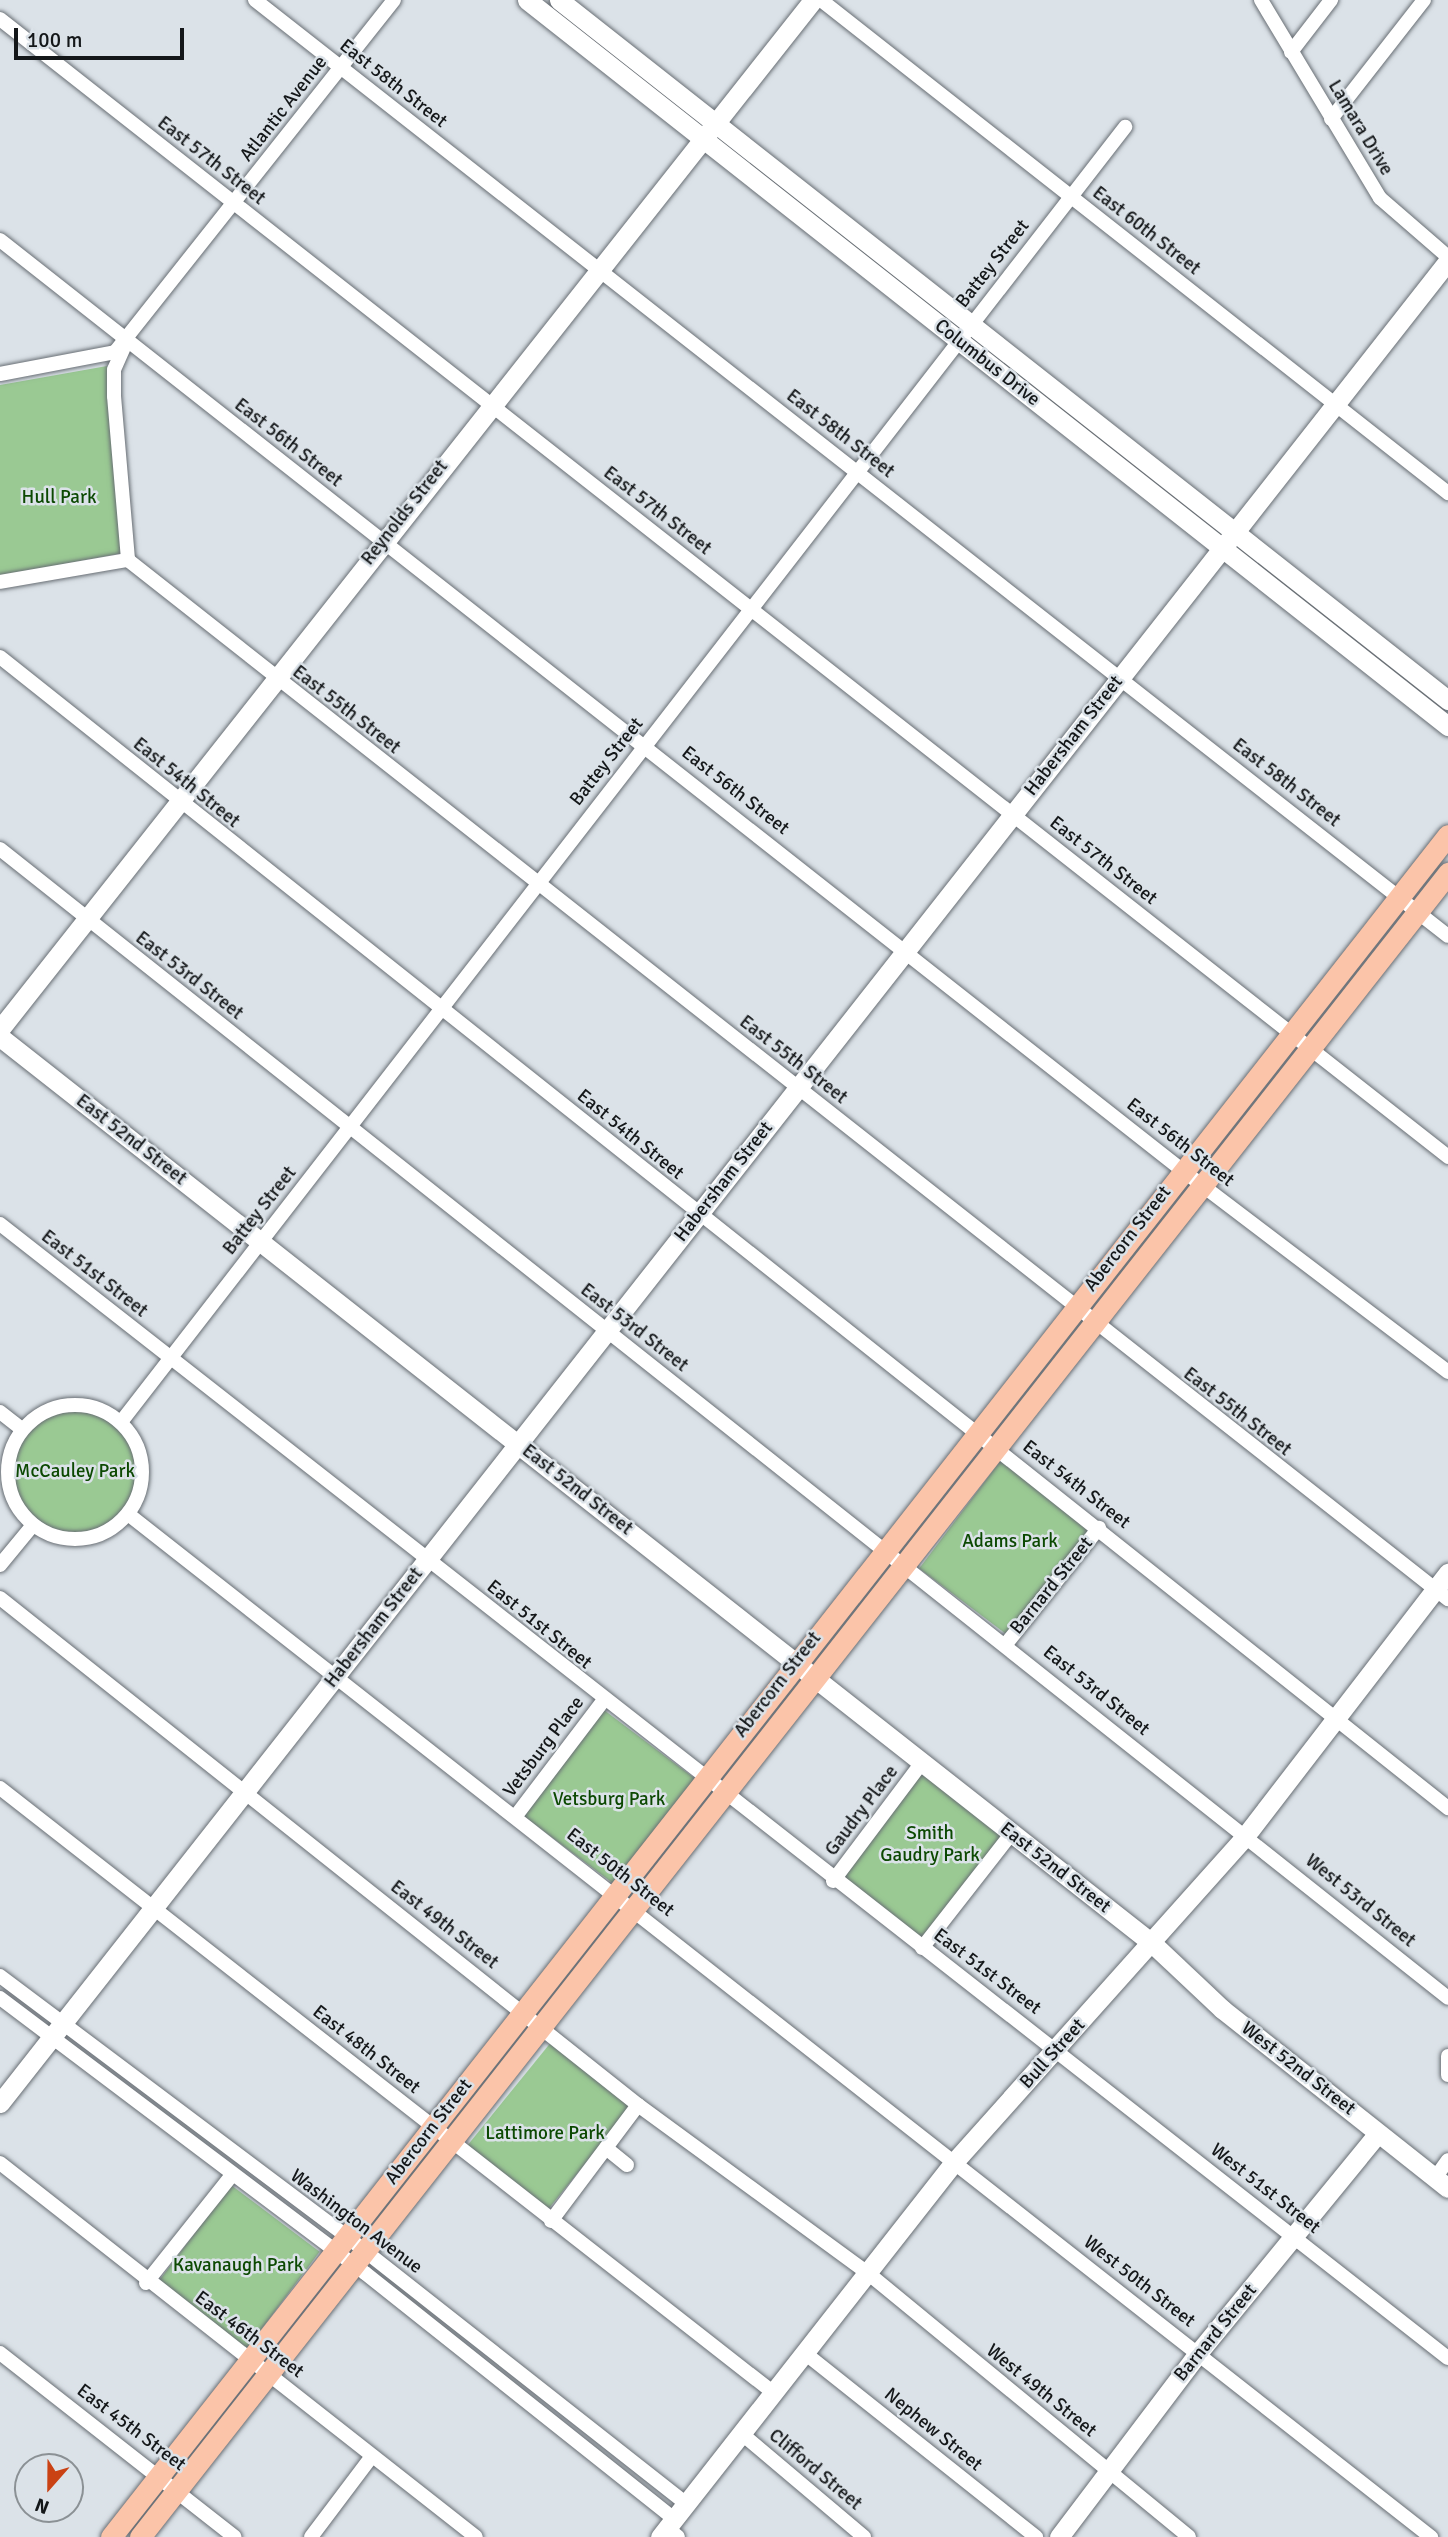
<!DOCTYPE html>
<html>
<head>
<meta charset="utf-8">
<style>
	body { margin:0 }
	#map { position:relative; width:1448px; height:2537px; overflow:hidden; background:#dbe2e8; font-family:Signika,sans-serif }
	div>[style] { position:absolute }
	.green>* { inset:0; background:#9ac993; transform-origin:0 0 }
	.round { border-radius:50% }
	.roads { filter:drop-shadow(0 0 2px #686e74) drop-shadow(0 0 2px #686e74) }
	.street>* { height:14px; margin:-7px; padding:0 7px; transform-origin:7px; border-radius:7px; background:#fff }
	.street>.ring { margin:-7px; padding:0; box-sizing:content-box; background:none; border:14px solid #fff; border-radius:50% }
	.secondary>* { height:19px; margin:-9.5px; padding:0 9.5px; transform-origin:9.5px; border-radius:9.5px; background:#fff }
	.primary>* { height:21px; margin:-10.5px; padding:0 10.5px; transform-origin:10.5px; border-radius:10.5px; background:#fbc4a9 }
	span { translate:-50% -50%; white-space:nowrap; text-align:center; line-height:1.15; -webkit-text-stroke:5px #dbe2e8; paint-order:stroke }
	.street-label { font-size:19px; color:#141719 }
	.park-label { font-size:19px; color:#0c4902 }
	.north { position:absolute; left:14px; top:2453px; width:70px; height:70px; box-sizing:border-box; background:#dbe2e8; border:2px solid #8b9195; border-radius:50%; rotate:201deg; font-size:19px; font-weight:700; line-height:28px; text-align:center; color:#141719 }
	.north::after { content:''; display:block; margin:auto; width:24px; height:32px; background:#ca4214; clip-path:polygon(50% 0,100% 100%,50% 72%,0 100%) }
	.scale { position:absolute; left:14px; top:28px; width:170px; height:32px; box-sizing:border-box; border:4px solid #141719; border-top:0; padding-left:9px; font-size:21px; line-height:24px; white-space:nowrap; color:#141719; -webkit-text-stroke:5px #dbe2e8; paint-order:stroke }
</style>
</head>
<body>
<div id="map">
	<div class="green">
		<i style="clip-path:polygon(107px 366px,123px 553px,0 576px,0 385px)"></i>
		<i class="round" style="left:8px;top:1405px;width:134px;height:134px"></i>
		<i style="left:1001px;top:1460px;width:115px;height:136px;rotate:37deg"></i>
		<i style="left:604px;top:1710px;width:118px;height:133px;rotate:37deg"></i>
		<i style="left:921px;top:1764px;width:114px;height:146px;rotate:37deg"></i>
		<i style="left:552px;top:2041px;width:103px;height:137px;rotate:39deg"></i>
		<i style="left:231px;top:2185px;width:111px;height:121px;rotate:37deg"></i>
	</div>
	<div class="roads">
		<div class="street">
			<i style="left:255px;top:0;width:1516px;rotate:38.12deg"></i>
			<i style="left:821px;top:0;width:798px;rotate:38.18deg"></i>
			<i style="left:1261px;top:0;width:231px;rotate:59deg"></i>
			<i style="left:1380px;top:198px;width:90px;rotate:40.9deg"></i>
			<i style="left:0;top:19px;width:1842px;rotate:38.16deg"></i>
			<i style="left:1291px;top:52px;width:66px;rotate:-52.4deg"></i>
			<i style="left:1331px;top:119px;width:151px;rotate:-52deg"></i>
			<i style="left:0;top:240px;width:1504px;rotate:38.2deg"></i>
			<i style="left:1182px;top:1170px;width:334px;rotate:37.2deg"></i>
			<i style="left:125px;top:345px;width:27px;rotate:114deg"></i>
			<i style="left:114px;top:370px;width:26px;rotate:90deg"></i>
			<i style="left:114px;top:396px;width:165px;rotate:85.1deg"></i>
			<i style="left:0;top:374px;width:117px;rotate:-10.8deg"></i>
			<i style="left:115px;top:352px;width:449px;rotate:-51.6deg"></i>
			<i style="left:128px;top:560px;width:1680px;rotate:38.21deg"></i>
			<i style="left:0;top:582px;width:130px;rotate:-9.8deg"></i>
			<i style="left:0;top:657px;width:1850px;rotate:38.48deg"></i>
			<i style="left:0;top:849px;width:1848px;rotate:38.43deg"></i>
			<i style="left:0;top:1224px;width:1839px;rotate:38.07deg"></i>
			<i class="ring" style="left:8px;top:1405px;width:120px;height:120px"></i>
			<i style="left:0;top:1412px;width:28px;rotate:38deg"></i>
			<i style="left:121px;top:1422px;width:1639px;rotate:-52.21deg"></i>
			<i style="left:128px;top:1514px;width:1657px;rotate:38.14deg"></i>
			<i style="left:0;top:1565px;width:52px;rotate:-50.5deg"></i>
			<i style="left:0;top:1598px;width:815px;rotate:38.47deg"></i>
			<i style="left:638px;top:2105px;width:286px;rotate:36.2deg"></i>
			<i style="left:869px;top:2274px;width:414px;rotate:39.4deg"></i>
			<i style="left:1006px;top:1644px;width:149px;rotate:-51.3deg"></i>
			<i style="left:0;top:1788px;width:984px;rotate:38.02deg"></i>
			<i style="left:515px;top:1817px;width:146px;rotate:-52.8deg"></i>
			<i style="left:833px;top:1881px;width:146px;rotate:-53.1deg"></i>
			<i style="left:922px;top:1948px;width:146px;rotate:-52deg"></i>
			<i style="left:0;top:1976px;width:433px;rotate:36.9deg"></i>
			<i style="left:346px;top:2236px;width:433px;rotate:38.2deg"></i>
			<i style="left:0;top:1998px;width:457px;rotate:37deg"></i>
			<i style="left:365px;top:2273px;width:395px;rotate:38.5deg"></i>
			<i style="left:1448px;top:2056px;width:19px;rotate:90deg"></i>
			<i style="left:606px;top:2148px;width:27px;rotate:39deg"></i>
			<i style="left:0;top:2163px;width:605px;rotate:38.16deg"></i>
			<i style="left:1435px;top:2178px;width:22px;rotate:-54deg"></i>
			<i style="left:551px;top:2221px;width:145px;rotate:-53.1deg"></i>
			<i style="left:146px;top:2283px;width:137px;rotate:-51.5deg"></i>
			<i style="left:0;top:2353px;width:298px;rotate:38.1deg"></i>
			<i style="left:806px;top:2354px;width:294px;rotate:38.5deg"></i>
			<i style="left:741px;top:2433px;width:161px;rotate:40.2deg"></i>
			<i style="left:667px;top:2528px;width:14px;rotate:39deg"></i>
			<i style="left:311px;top:2537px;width:101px;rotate:-53deg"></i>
		</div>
		<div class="secondary">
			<i style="left:527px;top:0;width:1173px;rotate:38.25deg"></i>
			<i style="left:559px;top:0;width:1132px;rotate:38.22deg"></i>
			<i style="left:0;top:1029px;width:1311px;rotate:-51.69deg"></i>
			<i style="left:0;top:1037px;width:1467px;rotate:38.19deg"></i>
			<i style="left:1153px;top:1944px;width:95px;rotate:43.3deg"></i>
			<i style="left:1222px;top:2009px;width:288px;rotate:38.4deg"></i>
			<i style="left:0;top:2103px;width:2343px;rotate:-51.83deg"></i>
			<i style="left:660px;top:2537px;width:478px;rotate:-51.9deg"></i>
			<i style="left:955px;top:2161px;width:437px;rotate:-48.2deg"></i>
			<i style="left:1246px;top:1835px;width:331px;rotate:-52.4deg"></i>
			<i style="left:1059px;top:2537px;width:231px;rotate:-52.9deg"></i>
			<i style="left:1198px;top:2353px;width:284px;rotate:-50.7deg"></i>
		</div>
		<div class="primary">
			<i style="left:111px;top:2537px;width:2164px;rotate:-51.85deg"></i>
			<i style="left:140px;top:2537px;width:2117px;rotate:-51.83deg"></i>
		</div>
	</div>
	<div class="street-label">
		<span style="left:393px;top:84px;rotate:38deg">East 58th Street</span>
		<span style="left:284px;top:109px;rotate:-52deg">Atlantic Avenue</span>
		<span style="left:1360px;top:128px;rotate:59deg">Lamara Drive</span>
		<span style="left:211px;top:161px;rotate:38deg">East 57th Street</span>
		<span style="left:1146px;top:231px;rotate:38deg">East 60th Street</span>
		<span style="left:993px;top:264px;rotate:-52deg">Battey Street</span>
		<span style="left:987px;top:363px;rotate:38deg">Columbus Drive</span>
		<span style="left:840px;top:434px;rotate:38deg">East 58th Street</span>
		<span style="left:288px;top:443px;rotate:38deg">East 56th Street</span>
		<span style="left:657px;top:511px;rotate:38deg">East 57th Street</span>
		<span style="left:405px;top:513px;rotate:-52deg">Reynolds Street</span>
		<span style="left:346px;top:710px;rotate:38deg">East 55th Street</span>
		<span style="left:1074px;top:736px;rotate:-52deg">Habersham Street</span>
		<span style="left:607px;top:762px;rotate:-52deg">Battey Street</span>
		<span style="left:186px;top:783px;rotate:39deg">East 54th Street</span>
		<span style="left:1286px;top:783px;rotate:38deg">East 58th Street</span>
		<span style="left:735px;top:791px;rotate:38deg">East 56th Street</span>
		<span style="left:1103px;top:861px;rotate:38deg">East 57th Street</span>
		<span style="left:189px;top:976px;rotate:38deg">East 53rd Street</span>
		<span style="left:793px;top:1060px;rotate:38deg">East 55th Street</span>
		<span style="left:630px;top:1135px;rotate:39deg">East 54th Street</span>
		<span style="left:131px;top:1140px;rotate:38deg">East 52nd Street</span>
		<span style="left:1180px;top:1143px;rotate:38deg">East 56th Street</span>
		<span style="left:724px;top:1182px;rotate:-52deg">Habersham Street</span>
		<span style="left:260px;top:1211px;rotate:-52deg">Battey Street</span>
		<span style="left:1128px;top:1239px;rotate:-52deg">Abercorn Street</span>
		<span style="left:94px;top:1274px;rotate:38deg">East 51st Street</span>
		<span style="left:634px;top:1328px;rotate:38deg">East 53rd Street</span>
		<span style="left:1237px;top:1412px;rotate:38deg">East 55th Street</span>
		<span style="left:1076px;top:1485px;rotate:38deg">East 54th Street</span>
		<span style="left:577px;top:1490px;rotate:38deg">East 52nd Street</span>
		<span style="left:1052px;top:1586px;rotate:-51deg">Barnard Street</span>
		<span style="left:539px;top:1625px;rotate:39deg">East 51st Street</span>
		<span style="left:374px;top:1628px;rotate:-52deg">Habersham Street</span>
		<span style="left:778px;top:1685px;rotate:-52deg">Abercorn Street</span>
		<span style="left:1096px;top:1691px;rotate:39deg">East 53rd Street</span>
		<span style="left:544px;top:1747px;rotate:-53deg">Vetsburg Place</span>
		<span style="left:862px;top:1811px;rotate:-53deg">Gaudry Place</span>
		<span style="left:1055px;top:1868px;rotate:38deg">East 52nd Street</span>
		<span style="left:620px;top:1873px;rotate:38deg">East 50th Street</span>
		<span style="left:1360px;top:1901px;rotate:39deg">West 53rd Street</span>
		<span style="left:444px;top:1925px;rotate:38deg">East 49th Street</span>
		<span style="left:987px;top:1972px;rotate:37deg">East 51st Street</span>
		<span style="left:366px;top:2050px;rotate:38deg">East 48th Street</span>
		<span style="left:1053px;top:2054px;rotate:-48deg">Bull Street</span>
		<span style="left:1298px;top:2069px;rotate:38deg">West 52nd Street</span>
		<span style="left:429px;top:2132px;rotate:-52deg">Abercorn Street</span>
		<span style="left:1265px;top:2189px;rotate:38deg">West 51st Street</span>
		<span style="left:356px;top:2222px;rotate:37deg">Washington Avenue</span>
		<span style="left:1139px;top:2282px;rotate:38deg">West 50th Street</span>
		<span style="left:1216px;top:2333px;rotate:-51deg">Barnard Street</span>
		<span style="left:249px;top:2335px;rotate:37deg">East 46th Street</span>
		<span style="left:1041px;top:2391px;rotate:39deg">West 49th Street</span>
		<span style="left:131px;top:2428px;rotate:37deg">East 45th Street</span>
		<span style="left:933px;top:2430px;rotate:39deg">Nephew Street</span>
		<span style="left:815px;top:2470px;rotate:40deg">Clifford Street</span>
	</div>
	<div class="park-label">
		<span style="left:59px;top:498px">Hull Park</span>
		<span style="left:75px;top:1472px">McCauley Park</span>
		<span style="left:1010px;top:1542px">Adams Park</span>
		<span style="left:609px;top:1800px">Vetsburg Park</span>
		<span style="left:930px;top:1845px">Smith<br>Gaudry Park</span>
		<span style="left:545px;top:2134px">Lattimore Park</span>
		<span style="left:238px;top:2266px">Kavanaugh Park</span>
	</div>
	<div class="north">N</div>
	<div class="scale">100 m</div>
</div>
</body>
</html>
